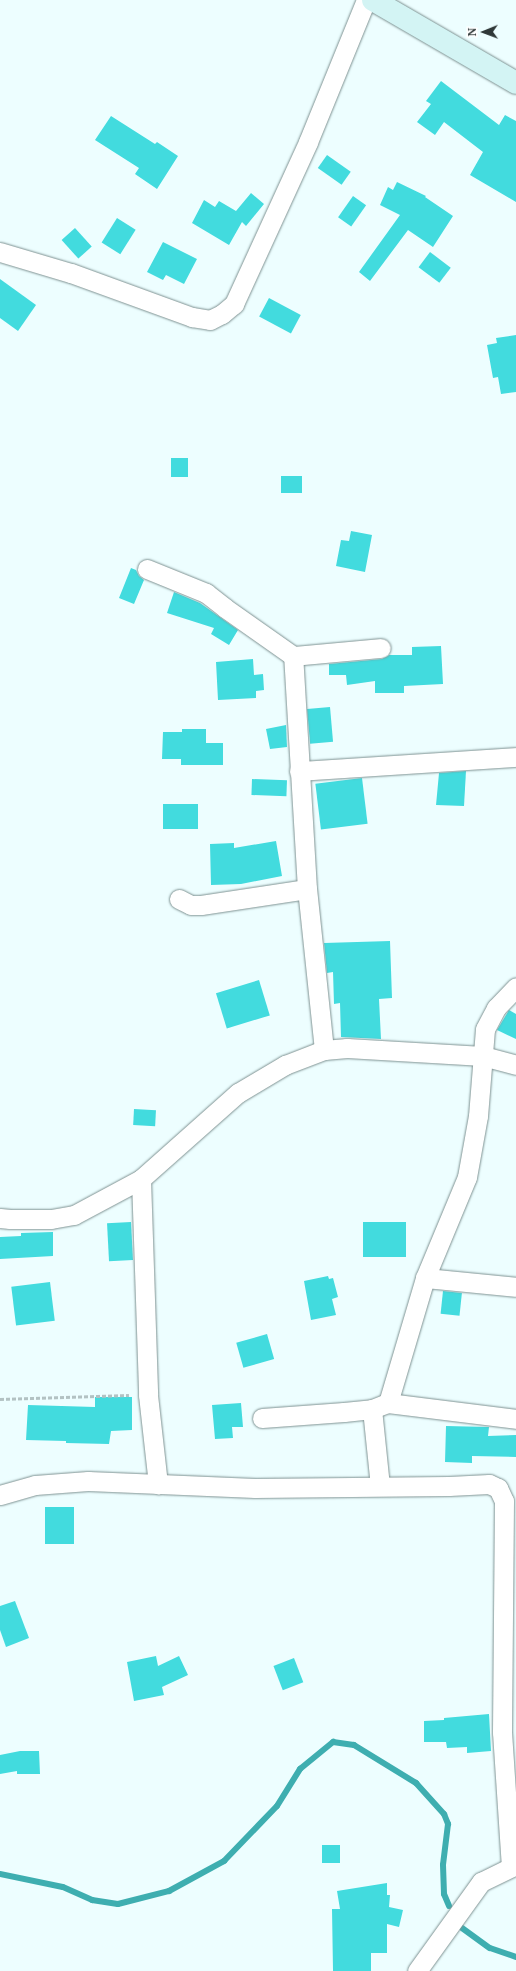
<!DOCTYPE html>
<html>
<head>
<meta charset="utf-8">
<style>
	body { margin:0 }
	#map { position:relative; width:516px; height:1971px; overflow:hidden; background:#edfeff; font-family:"Noto Serif",serif }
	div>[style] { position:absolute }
	.stream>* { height:6px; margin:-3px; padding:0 3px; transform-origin:3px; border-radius:3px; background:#3eaeb0 }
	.building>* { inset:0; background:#42dbde; transform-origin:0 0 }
	.path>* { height:2.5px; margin-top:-1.25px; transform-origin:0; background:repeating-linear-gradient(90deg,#b3c2c3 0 4px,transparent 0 6px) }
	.roads { filter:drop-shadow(0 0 1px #7e9292) drop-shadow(0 0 1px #7e9292) }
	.street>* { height:19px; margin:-9.5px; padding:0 9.5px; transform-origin:9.5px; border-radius:9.5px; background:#fff }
	.secondary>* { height:22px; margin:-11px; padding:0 11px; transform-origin:11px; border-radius:11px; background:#d3f4f4 }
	span { translate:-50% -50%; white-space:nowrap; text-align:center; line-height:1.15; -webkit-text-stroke:3px #fff; paint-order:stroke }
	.north { position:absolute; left:464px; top:12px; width:40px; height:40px; -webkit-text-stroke:3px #fff; paint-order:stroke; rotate:269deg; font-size:11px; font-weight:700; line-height:16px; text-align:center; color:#2f3838 }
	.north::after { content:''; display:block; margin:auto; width:14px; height:18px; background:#2f3838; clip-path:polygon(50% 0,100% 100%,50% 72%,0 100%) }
</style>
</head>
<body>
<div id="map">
	<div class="stream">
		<i style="left:0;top:1874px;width:64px;rotate:11.7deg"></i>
		<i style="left:63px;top:1887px;width:32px;rotate:24deg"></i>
		<i style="left:92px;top:1900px;width:26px;rotate:9deg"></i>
		<i style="left:118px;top:1904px;width:53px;rotate:-14.3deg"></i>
		<i style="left:169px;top:1891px;width:63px;rotate:-28.6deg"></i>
		<i style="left:224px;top:1861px;width:76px;rotate:-46.1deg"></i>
		<i style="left:277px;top:1806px;width:44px;rotate:-58.1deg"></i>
		<i style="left:300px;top:1769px;width:43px;rotate:-39.3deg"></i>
		<i style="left:333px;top:1742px;width:21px;rotate:8deg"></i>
		<i style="left:354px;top:1745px;width:73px;rotate:31.5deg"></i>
		<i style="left:416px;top:1783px;width:42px;rotate:47.9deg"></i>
		<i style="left:444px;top:1814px;width:11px;rotate:68deg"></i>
		<i style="left:448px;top:1824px;width:41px;rotate:97deg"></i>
		<i style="left:443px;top:1865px;width:29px;rotate:88deg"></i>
		<i style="left:444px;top:1894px;width:13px;rotate:67deg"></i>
		<i style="left:462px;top:1928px;width:34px;rotate:36deg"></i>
		<i style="left:490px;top:1948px;width:28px;rotate:19deg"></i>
	</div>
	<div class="building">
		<i style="clip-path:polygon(441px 81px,499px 125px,505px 115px,516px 121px,516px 202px,470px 175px,483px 152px,444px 122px,435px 135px,417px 122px,431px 104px,426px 101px)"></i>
		<i style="clip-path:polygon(111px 116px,155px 144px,157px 142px,178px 156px,157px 189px,135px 174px,139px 168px,95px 140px)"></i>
		<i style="left:327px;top:155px;width:29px;height:16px;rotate:35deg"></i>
		<i style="clip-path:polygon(397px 182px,426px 196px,425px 197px,453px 216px,433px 247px,408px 230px,370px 281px,359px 272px,400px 215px,380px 205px,388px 187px,393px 190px)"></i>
		<i style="clip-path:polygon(251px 193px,264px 204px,246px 226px,242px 222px,229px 245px,192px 223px,204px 200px,215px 207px,219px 201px,236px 211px)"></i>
		<i style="left:353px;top:196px;width:16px;height:26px;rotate:35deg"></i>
		<i style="left:117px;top:218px;width:22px;height:29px;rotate:32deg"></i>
		<i style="left:75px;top:228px;width:25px;height:18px;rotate:48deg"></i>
		<i style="clip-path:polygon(163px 242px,197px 259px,184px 284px,166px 275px,163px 280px,147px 272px)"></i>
		<i style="left:430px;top:252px;width:26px;height:19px;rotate:37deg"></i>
		<i style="clip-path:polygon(0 279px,36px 305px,18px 331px,0 318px)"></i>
		<i style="left:269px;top:298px;width:36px;height:21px;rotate:28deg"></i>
		<i style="clip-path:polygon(516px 335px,516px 392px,501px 394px,498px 377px,493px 378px,487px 345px,497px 343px,496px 338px)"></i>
		<i style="left:171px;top:458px;width:17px;height:19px"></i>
		<i style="left:281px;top:476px;width:21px;height:17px"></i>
		<i style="clip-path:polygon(351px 531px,372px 535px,365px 572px,336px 566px,341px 540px,349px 541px)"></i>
		<i style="clip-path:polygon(131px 568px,136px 570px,139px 576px,144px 580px,134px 604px,119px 598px)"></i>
		<i style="clip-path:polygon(174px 592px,200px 603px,238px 630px,229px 645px,211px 634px,214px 628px,167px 613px)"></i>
		<i style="clip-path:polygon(441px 646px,443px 684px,404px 686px,404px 693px,375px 693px,375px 681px,347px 685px,346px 675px,329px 675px,329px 664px,382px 659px,389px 655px,412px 655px,412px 647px)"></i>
		<i style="clip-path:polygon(253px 659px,254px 675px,263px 674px,264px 690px,256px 691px,256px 698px,218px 700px,216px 662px)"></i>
		<i style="left:330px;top:707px;width:35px;height:23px;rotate:85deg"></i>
		<i style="clip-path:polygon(286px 725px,287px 747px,270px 749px,266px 729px)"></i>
		<i style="clip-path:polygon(182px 729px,206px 729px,206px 743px,223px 743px,223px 765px,181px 765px,181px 759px,162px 759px,163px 732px,182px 732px)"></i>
		<i style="clip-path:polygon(466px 771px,464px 806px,436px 805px,439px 773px)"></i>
		<i style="left:362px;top:778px;width:46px;height:47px;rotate:83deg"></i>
		<i style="left:252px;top:779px;width:35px;height:16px;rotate:2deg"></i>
		<i style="left:163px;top:804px;width:35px;height:25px"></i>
		<i style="clip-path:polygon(276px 841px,282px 876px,241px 884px,211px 885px,210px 844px,234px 843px,234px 848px)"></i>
		<i style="clip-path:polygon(390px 941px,392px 998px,379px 999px,381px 1039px,341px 1037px,340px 1003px,334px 1004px,333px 972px,327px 973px,324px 943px)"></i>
		<i style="left:259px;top:980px;width:37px;height:45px;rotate:73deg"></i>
		<i style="clip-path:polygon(509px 1010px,516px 1014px,516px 1039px,497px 1030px)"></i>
		<i style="left:134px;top:1109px;width:22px;height:16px;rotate:3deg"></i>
		<i style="left:131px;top:1222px;width:38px;height:24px;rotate:87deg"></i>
		<i style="left:363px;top:1222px;width:43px;height:35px"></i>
		<i style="clip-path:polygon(53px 1232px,53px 1256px,0 1259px,0 1237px,21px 1236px,21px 1233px)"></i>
		<i style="clip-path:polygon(328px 1276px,329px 1279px,333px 1278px,338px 1297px,332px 1299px,336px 1315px,311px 1320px,304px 1281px)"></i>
		<i style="left:50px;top:1282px;width:39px;height:39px;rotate:83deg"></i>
		<i style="left:443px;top:1291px;width:19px;height:23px;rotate:6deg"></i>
		<i style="left:267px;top:1334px;width:26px;height:32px;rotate:74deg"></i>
		<i style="clip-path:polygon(95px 1397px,132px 1397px,132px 1430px,111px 1431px,109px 1444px,66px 1443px,66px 1441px,26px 1440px,28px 1405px,95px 1407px)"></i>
		<i style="clip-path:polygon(241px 1403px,243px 1427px,232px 1427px,233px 1438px,215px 1439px,212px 1405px)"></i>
		<i style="clip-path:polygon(446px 1426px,489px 1427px,488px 1436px,516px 1435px,516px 1457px,472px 1456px,472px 1463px,445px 1462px)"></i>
		<i style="left:45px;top:1507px;width:29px;height:37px"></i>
		<i style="clip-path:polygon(15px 1601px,29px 1638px,6px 1647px,0 1630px,0 1606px)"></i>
		<i style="clip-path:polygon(156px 1656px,158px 1666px,179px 1656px,188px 1675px,162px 1687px,164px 1695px,134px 1701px,127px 1662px)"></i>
		<i style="left:294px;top:1658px;width:26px;height:22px;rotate:69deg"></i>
		<i style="clip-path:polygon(489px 1714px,491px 1751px,467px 1753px,467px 1747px,447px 1748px,446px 1742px,424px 1742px,424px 1721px,444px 1720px,444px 1718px)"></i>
		<i style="clip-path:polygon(20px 1751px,39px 1751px,40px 1774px,17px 1774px,17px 1771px,0 1774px,0 1755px)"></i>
		<i style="left:322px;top:1845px;width:18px;height:18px"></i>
		<i style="clip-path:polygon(387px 1883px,387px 1895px,390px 1895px,389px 1907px,403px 1910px,399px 1927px,387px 1924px,387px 1953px,371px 1953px,371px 1971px,333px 1971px,332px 1909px,340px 1909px,337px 1891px)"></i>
	</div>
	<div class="path">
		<i style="left:0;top:1399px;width:129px;rotate:-1.8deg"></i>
	</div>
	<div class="roads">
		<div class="street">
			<i style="left:0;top:252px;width:74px;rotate:16.5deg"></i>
			<i style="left:71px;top:273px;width:129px;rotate:20deg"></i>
			<i style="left:192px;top:317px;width:18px;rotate:9deg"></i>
			<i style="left:210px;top:320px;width:13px;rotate:-27deg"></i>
			<i style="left:222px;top:314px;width:16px;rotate:-40deg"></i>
			<i style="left:234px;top:304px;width:178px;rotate:-65.4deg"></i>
			<i style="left:308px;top:142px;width:153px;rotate:-67.8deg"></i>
			<i style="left:147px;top:569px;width:64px;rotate:22.1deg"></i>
			<i style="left:206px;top:593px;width:24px;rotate:38deg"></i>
			<i style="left:225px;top:608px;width:83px;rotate:35.2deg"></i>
			<i style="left:299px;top:771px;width:217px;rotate:-3.7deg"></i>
			<i style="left:179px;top:899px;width:13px;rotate:27deg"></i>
			<i style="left:191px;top:905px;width:10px"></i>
			<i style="left:201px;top:905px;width:107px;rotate:-8.6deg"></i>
			<i style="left:324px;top:1050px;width:162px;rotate:-96deg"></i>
			<i style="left:307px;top:889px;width:233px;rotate:-93.4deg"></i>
			<i style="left:293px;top:656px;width:88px;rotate:-5.2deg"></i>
			<i style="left:141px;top:1179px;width:216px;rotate:88.1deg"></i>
			<i style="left:148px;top:1395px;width:90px;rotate:83.6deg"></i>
			<i style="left:0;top:1218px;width:10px;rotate:6deg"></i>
			<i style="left:10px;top:1219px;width:41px"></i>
			<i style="left:51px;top:1219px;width:23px;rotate:-10deg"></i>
			<i style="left:74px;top:1215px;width:76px;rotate:-28.2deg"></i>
			<i style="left:141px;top:1179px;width:130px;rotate:-41.6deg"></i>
			<i style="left:238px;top:1093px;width:55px;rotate:-30.8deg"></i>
			<i style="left:285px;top:1065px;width:42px;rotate:-21deg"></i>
			<i style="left:324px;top:1050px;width:23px;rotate:-5deg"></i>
			<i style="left:347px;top:1048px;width:136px;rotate:3.4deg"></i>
			<i style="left:483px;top:1056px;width:34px;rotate:15deg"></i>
			<i style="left:425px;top:1278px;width:91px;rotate:5.6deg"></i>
			<i style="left:388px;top:1403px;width:129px;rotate:7.1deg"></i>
			<i style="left:372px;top:1409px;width:77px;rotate:84.1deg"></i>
			<i style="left:262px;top:1418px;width:82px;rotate:-4.2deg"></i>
			<i style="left:344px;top:1412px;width:28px;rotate:-6deg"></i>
			<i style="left:372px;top:1409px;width:17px;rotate:-21deg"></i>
			<i style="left:388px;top:1403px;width:130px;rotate:-73.5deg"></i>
			<i style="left:425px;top:1278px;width:109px;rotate:-67.4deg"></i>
			<i style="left:467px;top:1177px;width:62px;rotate:-79.8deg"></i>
			<i style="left:478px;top:1116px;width:87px;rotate:-85.4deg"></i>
			<i style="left:485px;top:1029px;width:24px;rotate:-62deg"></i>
			<i style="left:496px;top:1008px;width:29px;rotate:-46deg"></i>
			<i style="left:0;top:1495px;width:36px;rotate:-16deg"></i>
			<i style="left:35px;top:1485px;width:53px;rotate:-4.3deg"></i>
			<i style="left:88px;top:1481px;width:167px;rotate:2.4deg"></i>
			<i style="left:255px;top:1488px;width:194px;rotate:-0.6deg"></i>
			<i style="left:449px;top:1486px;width:40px;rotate:-2.9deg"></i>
			<i style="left:489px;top:1484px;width:10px;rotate:24deg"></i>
			<i style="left:498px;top:1488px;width:14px;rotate:65deg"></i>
			<i style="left:504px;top:1501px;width:231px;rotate:90.5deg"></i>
			<i style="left:502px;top:1732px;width:135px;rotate:86.2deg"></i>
			<i style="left:417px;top:1971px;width:110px;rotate:-54.3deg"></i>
			<i style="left:481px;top:1882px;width:39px;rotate:-26deg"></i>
		</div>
		<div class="secondary">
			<i style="left:373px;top:0;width:165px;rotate:30.1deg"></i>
		</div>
	</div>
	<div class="north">N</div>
</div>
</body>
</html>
